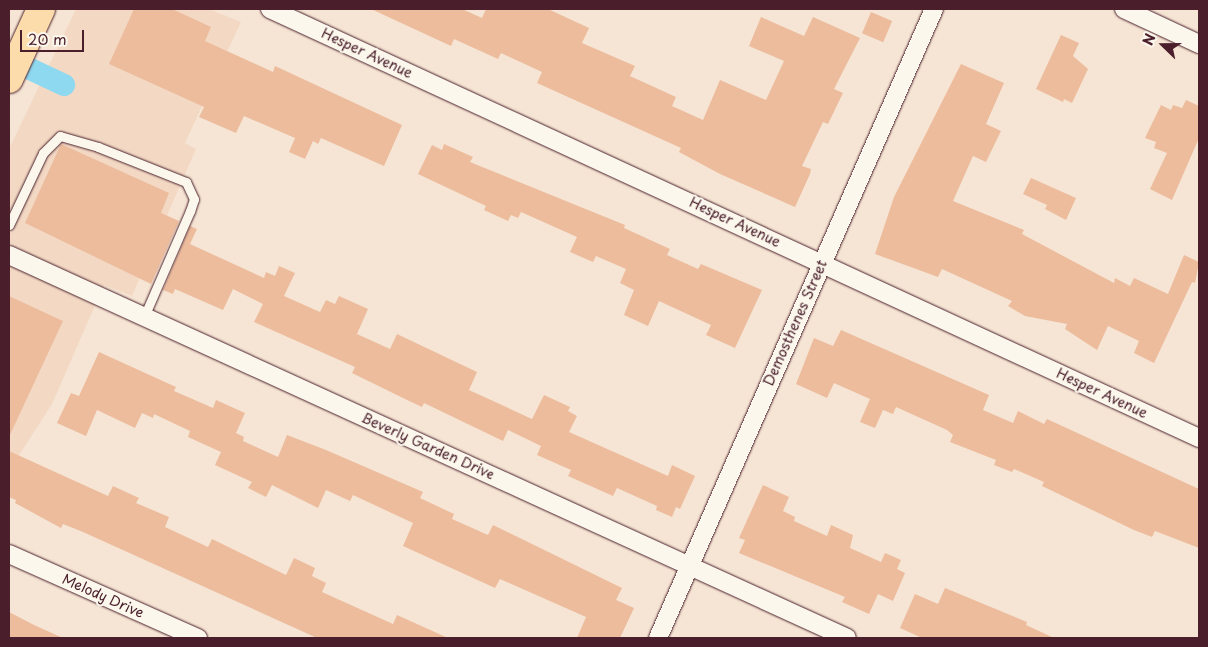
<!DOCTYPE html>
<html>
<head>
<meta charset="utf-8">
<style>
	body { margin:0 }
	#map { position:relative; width:1208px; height:647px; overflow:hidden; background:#f6e5d4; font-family:"Playpen Sans",sans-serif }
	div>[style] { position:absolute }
	.built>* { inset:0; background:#f3d9c4 }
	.canal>* { height:22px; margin:-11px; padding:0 11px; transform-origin:11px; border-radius:11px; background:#8ed9ef }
	.building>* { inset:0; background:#ecbc9d; transform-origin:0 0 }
	.roads { filter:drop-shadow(0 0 1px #4a1f2b) drop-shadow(0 0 1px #4a1f2b) }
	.service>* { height:9px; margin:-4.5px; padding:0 4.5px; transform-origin:4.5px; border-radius:4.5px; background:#fbf7ec }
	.minor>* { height:18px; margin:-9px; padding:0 9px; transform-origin:9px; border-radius:9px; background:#fbf7ec }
	.primary>* { height:28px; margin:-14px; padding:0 14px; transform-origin:14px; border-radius:14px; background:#fddcac }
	span { translate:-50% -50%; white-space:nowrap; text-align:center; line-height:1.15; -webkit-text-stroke:4px #fbf7ec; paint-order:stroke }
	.street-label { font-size:14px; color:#4a1f2b }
	.frame { position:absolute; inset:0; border:10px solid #4a1f2b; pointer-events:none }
	.north { position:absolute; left:1138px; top:20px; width:50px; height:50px; -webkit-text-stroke:4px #fbf7ec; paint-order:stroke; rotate:292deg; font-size:14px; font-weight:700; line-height:20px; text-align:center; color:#4a1f2b }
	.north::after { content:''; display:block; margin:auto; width:18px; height:22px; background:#4a1f2b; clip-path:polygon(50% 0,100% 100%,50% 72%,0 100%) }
	.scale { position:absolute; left:20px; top:30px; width:64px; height:22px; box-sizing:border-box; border:2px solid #4a1f2b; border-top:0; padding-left:6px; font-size:15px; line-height:18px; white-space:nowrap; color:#4a1f2b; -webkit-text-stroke:4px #fbf7ec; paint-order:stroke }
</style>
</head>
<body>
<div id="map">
	<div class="built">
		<i style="clip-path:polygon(76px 9px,209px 9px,241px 22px,185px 143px,196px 149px,132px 296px,104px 285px,52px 404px,9px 471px,9px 149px)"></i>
	</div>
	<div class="canal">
		<i style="left:9px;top:59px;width:61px;rotate:25.3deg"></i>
	</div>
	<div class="building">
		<i style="clip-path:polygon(134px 9px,172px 9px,211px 27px,205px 41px,273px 72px,275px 66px,402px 125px,384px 166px,321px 138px,318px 144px,313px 141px,305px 159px,289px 152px,295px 138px,244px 116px,236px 133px,199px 117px,204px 107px,109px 64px)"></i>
		<i style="clip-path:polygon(371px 9px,462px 9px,482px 18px,486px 9px,548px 9px,589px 28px,582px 43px,635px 66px,630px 76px,676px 97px,672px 106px,703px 120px,720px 80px,766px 100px,784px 61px,749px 46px,761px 17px,804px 36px,813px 17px,860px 38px,834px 89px,843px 93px,828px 124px,823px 122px,802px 166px,811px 169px,810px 174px,795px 207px,720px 174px,679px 152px,681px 148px,537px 83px,542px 72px,501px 53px,498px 59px,454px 39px,451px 46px)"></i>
		<i style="left:871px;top:12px;width:23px;height:23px;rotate:23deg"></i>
		<i style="clip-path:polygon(1061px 35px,1079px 43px,1073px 56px,1088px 69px,1072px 103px,1064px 99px,1063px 102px,1036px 89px)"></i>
		<i style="clip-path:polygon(961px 64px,1004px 83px,986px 124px,1001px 131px,986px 162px,973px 156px,953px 201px,1024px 230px,1022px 234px,1114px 283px,1115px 278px,1130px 286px,1134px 278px,1168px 294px,1184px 255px,1199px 262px,1195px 283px,1192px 282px,1154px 363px,1134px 353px,1139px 341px,1108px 326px,1097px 350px,1065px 329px,1067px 324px,1025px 316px,1008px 306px,1012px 301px,942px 269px,938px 277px,875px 254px,894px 197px)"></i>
		<i style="clip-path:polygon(1186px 100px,1199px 106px,1199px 138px,1172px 200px,1150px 189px,1167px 153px,1154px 148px,1156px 142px,1145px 138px,1161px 105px,1171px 110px,1173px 105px,1182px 108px)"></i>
		<i style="clip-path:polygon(61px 144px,169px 193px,161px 213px,179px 221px,151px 284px,25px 223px)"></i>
		<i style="clip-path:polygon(444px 144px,473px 157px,470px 162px,625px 225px,624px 228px,670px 249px,667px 255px,698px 269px,701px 264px,762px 290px,735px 348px,706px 335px,711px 325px,659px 301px,648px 326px,624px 315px,634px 290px,620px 283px,626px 269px,596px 256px,593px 262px,570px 252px,577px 237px,521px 212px,518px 218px,511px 215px,508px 221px,484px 210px,486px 206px,418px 174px,432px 145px,442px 150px)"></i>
		<i style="clip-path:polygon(1031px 178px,1076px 198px,1066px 220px,1045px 209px,1047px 205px,1023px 194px)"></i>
		<i style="clip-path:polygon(190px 226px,197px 229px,190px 244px,264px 278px,266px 272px,275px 276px,279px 266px,295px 273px,284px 296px,320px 312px,326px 300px,335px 304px,339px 296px,368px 309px,357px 334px,390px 349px,397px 334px,477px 372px,469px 390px,532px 419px,544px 395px,570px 407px,568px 411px,577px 416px,569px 432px,668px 476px,672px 465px,695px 476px,680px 509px,676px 507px,672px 517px,656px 510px,657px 506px,617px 488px,613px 496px,568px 476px,571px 470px,537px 455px,541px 446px,508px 430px,503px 441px,424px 403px,422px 407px,403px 398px,352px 373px,355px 367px,254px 322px,263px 304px,233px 289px,223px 310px,175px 289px,173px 294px,163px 290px)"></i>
		<i style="clip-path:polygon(9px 296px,63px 321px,9px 437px)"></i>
		<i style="clip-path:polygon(841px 330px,989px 395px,983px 410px,1013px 423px,1018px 411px,1044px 424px,1047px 419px,1199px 489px,1199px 548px,1155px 531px,1152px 537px,1134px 530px,1042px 486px,1044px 482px,1014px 469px,1012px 472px,994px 465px,996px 460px,950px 442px,953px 435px,947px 430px,896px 407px,893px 414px,883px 410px,875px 428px,860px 422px,870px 399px,834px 383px,827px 398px,796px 384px,814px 338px,833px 346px)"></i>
		<i style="clip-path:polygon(99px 352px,176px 387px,174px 391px,213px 408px,216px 400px,245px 413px,236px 433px,244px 437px,243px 441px,278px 457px,287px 435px,326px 450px,423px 492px,420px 498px,454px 514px,452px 519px,488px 535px,493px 525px,622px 588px,616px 600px,634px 608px,620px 638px,577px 638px,586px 617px,500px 579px,495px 588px,403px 546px,413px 523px,353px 495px,350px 501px,326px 490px,318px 508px,272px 485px,266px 497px,248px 488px,252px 482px,215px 465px,221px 452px,188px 437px,190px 431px,154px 414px,153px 418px,142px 413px,135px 428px,97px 410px,86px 436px,57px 423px,71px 393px,79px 396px)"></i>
		<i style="clip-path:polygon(9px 451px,108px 496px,113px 486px,139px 498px,136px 503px,169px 517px,165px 527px,208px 547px,212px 539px,286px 575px,294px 558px,315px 568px,312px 576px,326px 583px,322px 592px,393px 624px,397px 615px,448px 638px,317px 638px,83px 532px,63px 524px,61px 528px,15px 503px,16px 500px,9px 497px)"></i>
		<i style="clip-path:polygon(763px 485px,789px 497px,783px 511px,795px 517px,794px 521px,827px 536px,831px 525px,853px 535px,850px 548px,881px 562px,885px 553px,901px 560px,897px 569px,905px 573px,893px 601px,878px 594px,869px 614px,842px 602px,845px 597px,739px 553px,745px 540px,739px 538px)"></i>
		<i style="clip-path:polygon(945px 588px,1027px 622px,1026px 625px,1054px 638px,922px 638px,900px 628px,915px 594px,938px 604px)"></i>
		<i style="clip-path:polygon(9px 612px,34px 625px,63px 638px,9px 638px)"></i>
	</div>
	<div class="roads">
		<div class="service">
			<i style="left:9px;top:225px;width:80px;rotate:-64.7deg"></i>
			<i style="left:43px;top:153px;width:24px;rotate:-45deg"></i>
			<i style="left:60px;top:136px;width:40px;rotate:16deg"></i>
			<i style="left:98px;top:147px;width:95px;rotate:21.7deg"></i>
			<i style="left:186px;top:182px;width:19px;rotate:65deg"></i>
			<i style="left:194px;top:199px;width:13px;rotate:108deg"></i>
			<i style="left:190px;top:211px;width:116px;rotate:113.5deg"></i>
		</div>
		<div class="minor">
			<i style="left:270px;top:9px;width:1023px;rotate:24.79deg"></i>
			<i style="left:1124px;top:9px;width:83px;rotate:25deg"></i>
			<i style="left:9px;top:255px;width:921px;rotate:24.56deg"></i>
			<i style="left:9px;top:554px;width:207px;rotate:24deg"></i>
			<i style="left:658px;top:638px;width:687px;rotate:-66.31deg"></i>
		</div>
		<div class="primary">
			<i style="left:9px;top:79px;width:77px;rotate:-65.4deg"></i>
		</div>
	</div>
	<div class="street-label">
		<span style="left:367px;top:53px;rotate:25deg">Hesper Avenue</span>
		<span style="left:735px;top:222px;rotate:25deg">Hesper Avenue</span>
		<span style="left:795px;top:323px;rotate:-66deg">Demosthenes Street</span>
		<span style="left:1102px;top:393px;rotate:25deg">Hesper Avenue</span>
		<span style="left:428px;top:446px;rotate:24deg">Beverly Garden Drive</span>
		<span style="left:103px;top:596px;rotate:24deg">Melody Drive</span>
	</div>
	<div class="frame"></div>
	<div class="north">N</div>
	<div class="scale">20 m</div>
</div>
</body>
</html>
